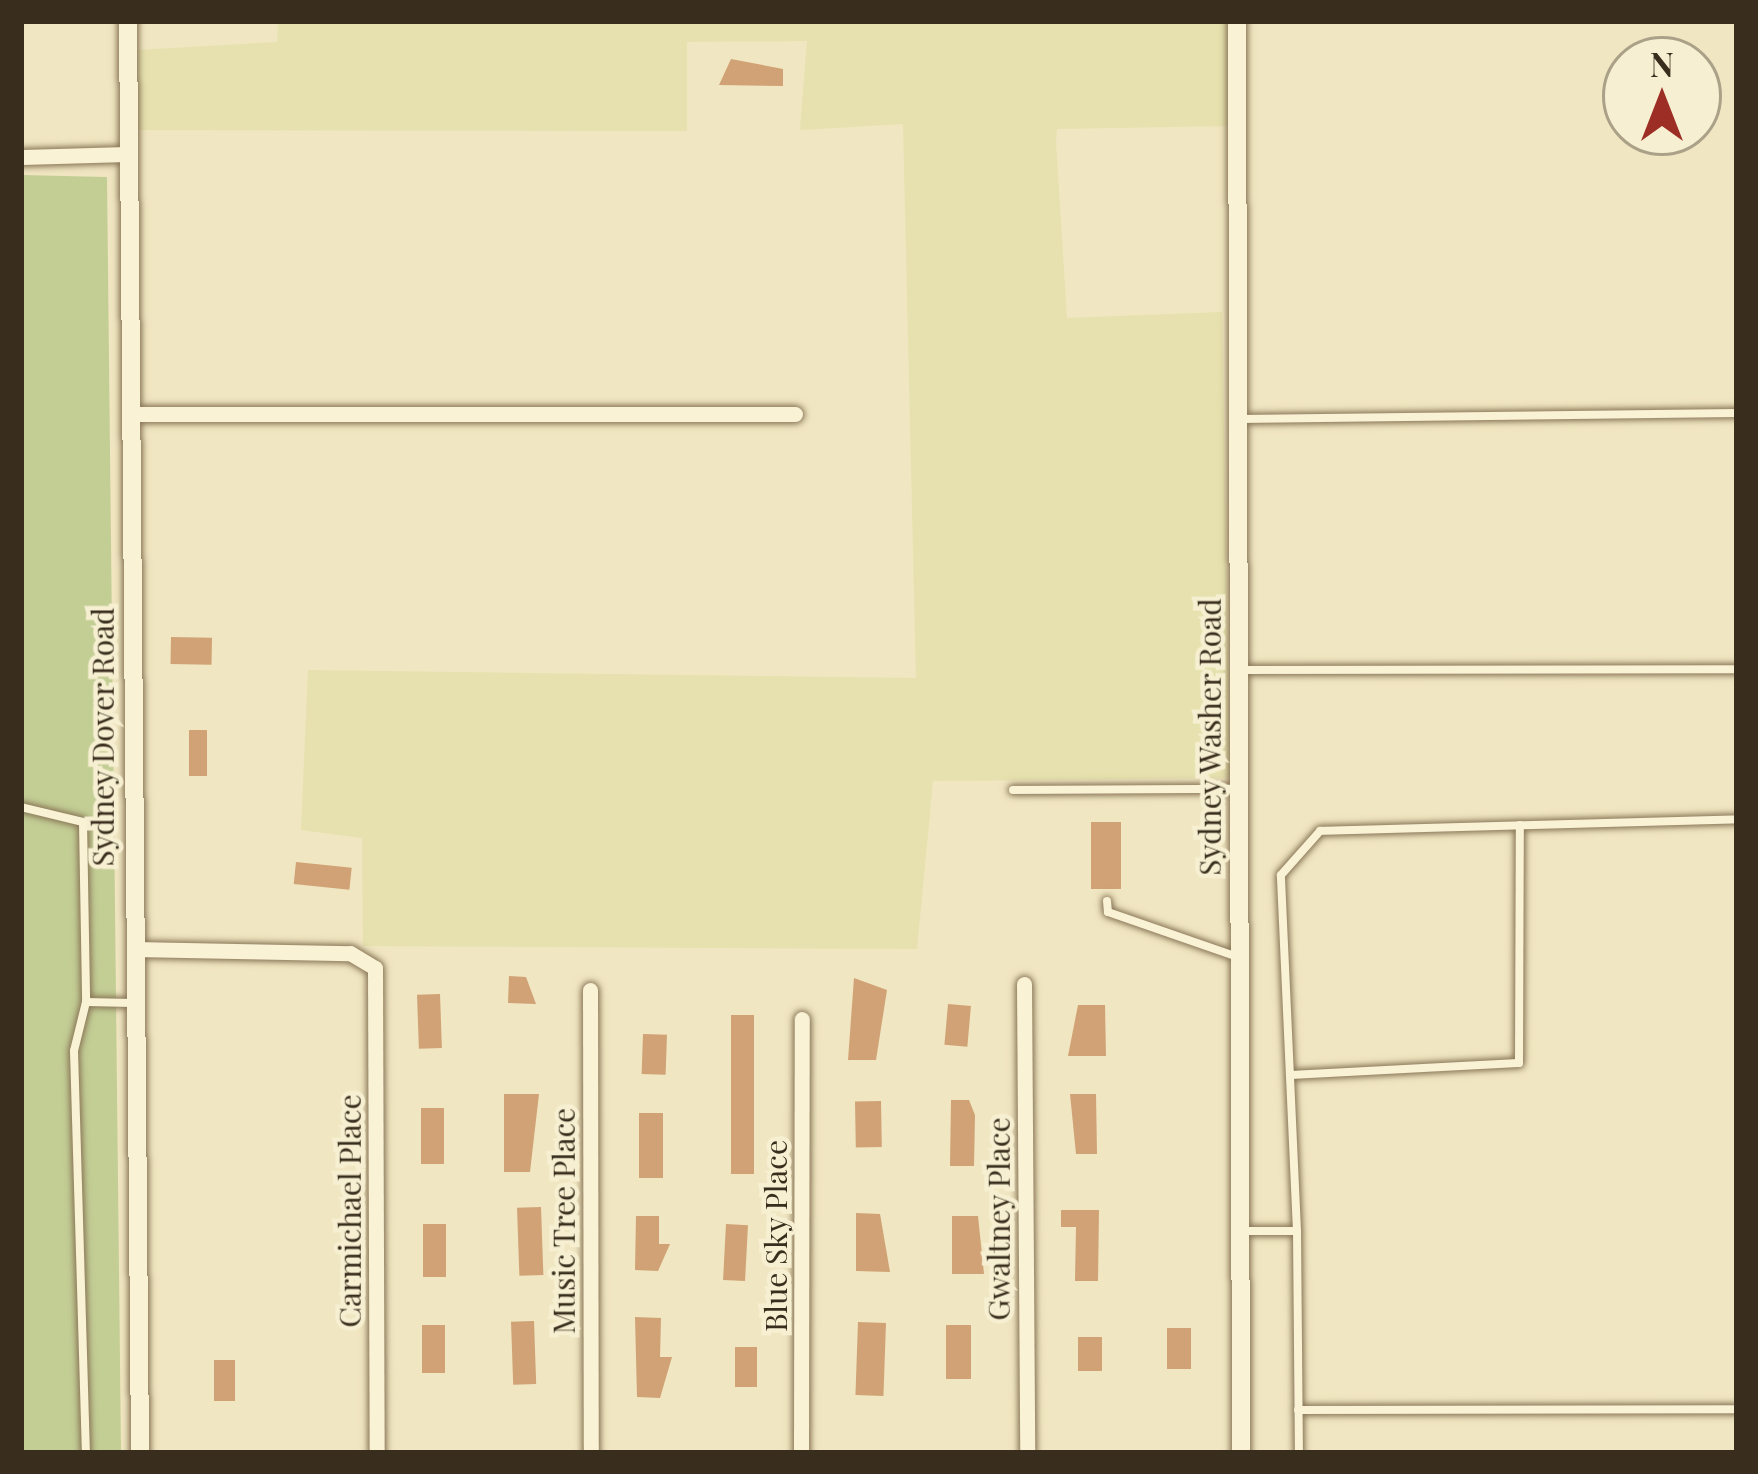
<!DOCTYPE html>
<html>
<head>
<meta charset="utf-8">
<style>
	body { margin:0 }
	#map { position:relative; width:1758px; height:1474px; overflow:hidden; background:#f0e6c1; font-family:"Playfair Display",serif }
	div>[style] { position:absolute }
	.farmland>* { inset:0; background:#e6e1ae }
	.green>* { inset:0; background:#c3ce95 }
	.building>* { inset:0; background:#d0a275; transform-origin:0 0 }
	.roads { filter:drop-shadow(0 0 3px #8a7758) drop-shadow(0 0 3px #8a7758) }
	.service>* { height:8px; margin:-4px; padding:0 4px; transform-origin:4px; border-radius:4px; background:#faf2d5 }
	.minor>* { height:15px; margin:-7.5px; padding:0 7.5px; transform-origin:7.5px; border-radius:7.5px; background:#faf2d5 }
	.tertiary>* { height:18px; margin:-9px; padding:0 9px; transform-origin:9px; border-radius:9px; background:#faf2d5 }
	span { translate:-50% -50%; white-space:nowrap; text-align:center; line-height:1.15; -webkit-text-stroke:9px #f7efd1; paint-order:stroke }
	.street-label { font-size:30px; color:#392d1d }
	.frame { position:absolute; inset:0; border:24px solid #392d1d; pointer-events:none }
	.north { position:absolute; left:1602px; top:36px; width:120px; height:120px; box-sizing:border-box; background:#f7efd1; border:3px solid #aba189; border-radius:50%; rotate:0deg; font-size:33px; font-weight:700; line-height:48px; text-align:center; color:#392d1d }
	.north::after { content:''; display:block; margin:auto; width:42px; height:54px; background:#9c2e25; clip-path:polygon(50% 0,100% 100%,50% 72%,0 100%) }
</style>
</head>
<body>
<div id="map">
	<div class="farmland">
		<i style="clip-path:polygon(278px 21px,1228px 21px,1228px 126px,1057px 129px,1056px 142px,1067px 318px,1222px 312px,1230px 778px,933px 781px,917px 949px,363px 946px,362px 838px,301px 830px,308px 670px,916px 678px,903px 124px,800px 130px,807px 41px,687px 42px,687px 131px,137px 130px,137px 50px,277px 42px)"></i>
	</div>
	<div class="green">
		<i style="clip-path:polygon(21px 175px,107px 177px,121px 1453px,21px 1453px)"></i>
	</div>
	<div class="building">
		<i style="clip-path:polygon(731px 59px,783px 69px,783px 86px,719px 85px)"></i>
		<i style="left:171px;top:637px;width:41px;height:27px;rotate:1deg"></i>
		<i style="left:189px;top:730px;width:18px;height:46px"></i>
		<i style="left:1091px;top:822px;width:30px;height:67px"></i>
		<i style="left:296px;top:862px;width:56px;height:22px;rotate:6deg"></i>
		<i style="clip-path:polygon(509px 976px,526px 977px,536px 1004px,508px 1003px)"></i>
		<i style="clip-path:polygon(854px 978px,887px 990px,876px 1060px,848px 1060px)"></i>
		<i style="left:440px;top:994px;width:54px;height:23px;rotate:88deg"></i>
		<i style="left:948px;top:1004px;width:23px;height:41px;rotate:5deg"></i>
		<i style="clip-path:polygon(1078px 1005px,1105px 1005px,1106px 1056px,1068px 1056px)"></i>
		<i style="left:754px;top:1015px;width:159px;height:23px;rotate:90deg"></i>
		<i style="left:643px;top:1034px;width:24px;height:40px;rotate:2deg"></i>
		<i style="clip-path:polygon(504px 1094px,539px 1094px,530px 1172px,504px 1172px)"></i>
		<i style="clip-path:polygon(1070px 1094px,1096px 1094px,1097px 1154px,1076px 1154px)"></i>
		<i style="clip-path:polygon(951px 1100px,969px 1100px,975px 1115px,974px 1166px,950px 1166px)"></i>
		<i style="left:881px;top:1101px;width:46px;height:26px;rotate:89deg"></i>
		<i style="left:421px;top:1108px;width:23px;height:56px"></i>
		<i style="left:639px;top:1113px;width:24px;height:65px"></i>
		<i style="left:541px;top:1207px;width:68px;height:24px;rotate:88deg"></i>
		<i style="clip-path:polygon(1061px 1210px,1099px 1210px,1098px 1281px,1075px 1281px,1076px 1227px,1061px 1227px)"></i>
		<i style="clip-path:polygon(856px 1213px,880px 1214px,890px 1272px,856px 1271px)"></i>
		<i style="clip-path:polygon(636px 1216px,659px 1216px,659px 1244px,670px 1244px,658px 1271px,635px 1270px)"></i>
		<i style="clip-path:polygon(952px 1216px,978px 1216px,984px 1274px,952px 1274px)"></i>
		<i style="left:423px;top:1224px;width:23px;height:53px"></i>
		<i style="left:726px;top:1224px;width:22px;height:56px;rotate:3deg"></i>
		<i style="clip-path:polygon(635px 1317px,661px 1318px,660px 1357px,672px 1357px,660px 1398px,637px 1397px)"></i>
		<i style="left:534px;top:1321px;width:63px;height:23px;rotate:88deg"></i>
		<i style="left:858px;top:1322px;width:28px;height:73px;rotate:2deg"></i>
		<i style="left:422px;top:1325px;width:23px;height:48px"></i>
		<i style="left:946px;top:1325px;width:25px;height:54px"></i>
		<i style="left:1167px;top:1328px;width:24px;height:41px"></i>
		<i style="left:1078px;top:1337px;width:24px;height:34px"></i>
		<i style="left:735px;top:1347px;width:22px;height:40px"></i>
		<i style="left:214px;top:1360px;width:21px;height:41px"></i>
	</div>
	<div class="roads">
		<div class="service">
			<i style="left:1240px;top:419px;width:497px;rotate:-0.7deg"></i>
			<i style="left:1241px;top:670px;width:496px;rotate:-0.1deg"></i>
			<i style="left:1013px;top:790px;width:225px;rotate:-0.3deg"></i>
			<i style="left:21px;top:807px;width:64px;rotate:13.6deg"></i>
			<i style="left:83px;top:822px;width:180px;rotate:89deg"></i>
			<i style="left:86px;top:1002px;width:47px;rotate:1.2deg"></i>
			<i style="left:1107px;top:901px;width:11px;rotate:85deg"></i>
			<i style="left:1108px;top:912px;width:138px;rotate:19.1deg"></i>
			<i style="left:86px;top:1002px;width:50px;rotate:103.8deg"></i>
			<i style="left:74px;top:1051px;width:402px;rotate:88.3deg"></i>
			<i style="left:1290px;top:1075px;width:229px;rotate:-3deg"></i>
			<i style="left:1519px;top:1063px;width:238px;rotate:-89.8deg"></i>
			<i style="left:1242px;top:1231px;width:55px"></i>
			<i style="left:1297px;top:1231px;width:356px;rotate:-92.6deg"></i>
			<i style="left:1281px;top:875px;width:59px;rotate:-48.4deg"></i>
			<i style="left:1320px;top:831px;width:417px;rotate:-1.6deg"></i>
			<i style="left:1297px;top:1231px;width:222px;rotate:89.5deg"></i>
			<i style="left:1298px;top:1410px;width:439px;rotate:-0.1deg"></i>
		</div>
		<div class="minor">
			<i style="left:21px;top:157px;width:107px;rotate:-1.6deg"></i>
			<i style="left:130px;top:414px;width:665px"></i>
			<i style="left:134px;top:949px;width:216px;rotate:1.1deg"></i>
			<i style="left:350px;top:953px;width:29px;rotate:31deg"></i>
			<i style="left:375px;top:968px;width:485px;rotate:89.8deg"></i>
			<i style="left:1024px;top:984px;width:469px;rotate:89.6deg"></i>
			<i style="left:590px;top:990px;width:463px;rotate:89.9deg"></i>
			<i style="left:801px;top:1453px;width:434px;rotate:-89.9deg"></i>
		</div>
		<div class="tertiary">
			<i style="left:128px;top:21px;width:1432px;rotate:89.52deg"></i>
			<i style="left:1237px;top:21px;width:1432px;rotate:89.84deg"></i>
		</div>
	</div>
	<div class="street-label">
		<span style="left:102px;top:737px;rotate:-90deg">Sydney Dover Road</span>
		<span style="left:1209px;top:737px;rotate:-90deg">Sydney Washer Road</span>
		<span style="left:349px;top:1211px;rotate:-90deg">Carmichael Place</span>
		<span style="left:998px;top:1219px;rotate:-90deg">Gwaltney Place</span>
		<span style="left:563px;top:1221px;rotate:-90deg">Music Tree Place</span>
		<span style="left:775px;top:1236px;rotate:-90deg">Blue Sky Place</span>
	</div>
	<div class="frame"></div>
	<div class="north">N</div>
</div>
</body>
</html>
